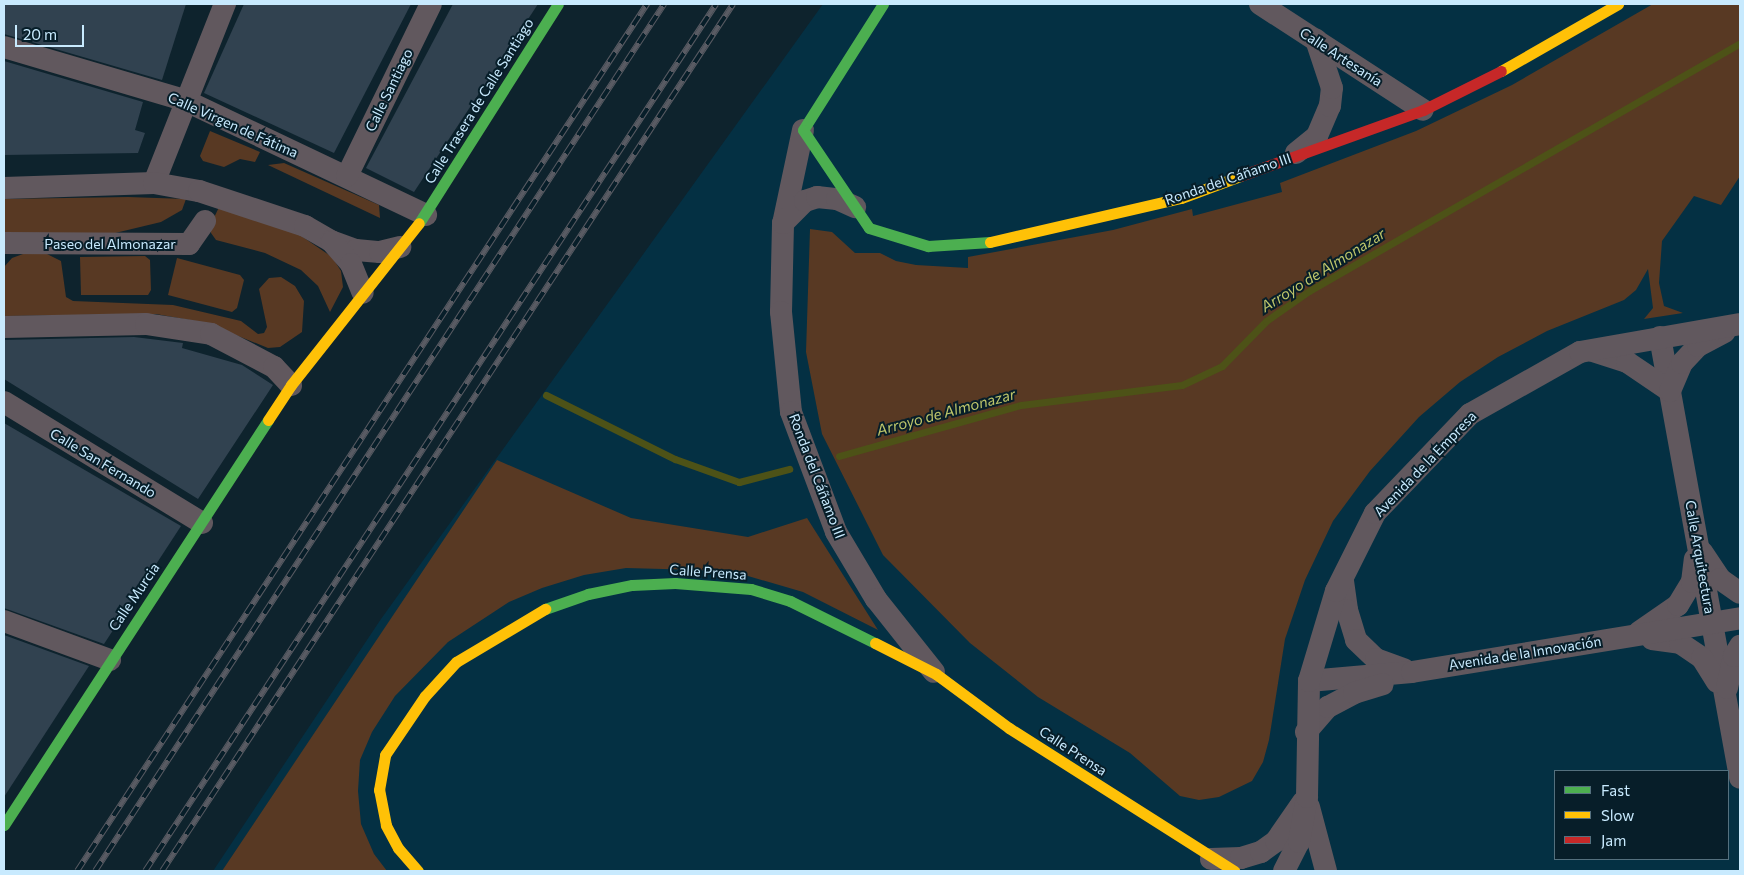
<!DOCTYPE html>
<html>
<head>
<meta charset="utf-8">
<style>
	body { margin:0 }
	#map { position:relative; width:1744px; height:875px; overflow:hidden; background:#0e232d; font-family:Commissioner,sans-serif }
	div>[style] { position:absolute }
	.built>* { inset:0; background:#043043 }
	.green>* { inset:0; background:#583923 }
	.stream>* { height:7px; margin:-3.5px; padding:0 3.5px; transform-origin:3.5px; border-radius:3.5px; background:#4d5217 }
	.building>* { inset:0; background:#314250 }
	.street>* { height:22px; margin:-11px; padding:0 11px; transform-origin:11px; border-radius:11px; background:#61585e }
	.fast>* { height:11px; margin:-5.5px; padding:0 5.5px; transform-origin:5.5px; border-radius:5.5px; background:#4caf50 }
	.slow>* { height:11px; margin:-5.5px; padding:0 5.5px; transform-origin:5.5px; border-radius:5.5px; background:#ffc107 }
	.jam>* { height:11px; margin:-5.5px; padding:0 5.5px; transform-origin:5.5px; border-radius:5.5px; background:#c62828 }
	.rail>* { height:5.5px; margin-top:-2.75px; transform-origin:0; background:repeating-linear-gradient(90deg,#071e29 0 11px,#595b63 0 22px); box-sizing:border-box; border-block:1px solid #595b63 }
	span { translate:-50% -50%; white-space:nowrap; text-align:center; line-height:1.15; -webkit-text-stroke:4px #071e29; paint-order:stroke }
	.street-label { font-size:14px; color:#c8eafe }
	.water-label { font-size:15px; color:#bfc66b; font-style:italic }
	.frame { position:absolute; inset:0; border:5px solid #c8eafe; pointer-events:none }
	.legend { position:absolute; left:1554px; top:770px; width:175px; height:90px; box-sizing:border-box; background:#071e29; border:1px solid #54707e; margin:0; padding:6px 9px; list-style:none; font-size:15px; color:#c8eafe }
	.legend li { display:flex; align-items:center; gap:10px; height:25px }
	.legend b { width:25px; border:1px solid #54707e }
	.scale { position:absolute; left:15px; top:25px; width:69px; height:22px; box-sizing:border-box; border:2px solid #c8eafe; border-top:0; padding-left:6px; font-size:15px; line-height:18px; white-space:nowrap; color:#c8eafe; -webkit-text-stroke:4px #071e29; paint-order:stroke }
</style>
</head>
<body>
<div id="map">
	<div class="built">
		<i style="clip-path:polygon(evenodd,823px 4px,1740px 4px,1740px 871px,213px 871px,381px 619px,823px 4px,1555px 771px,1728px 771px,1728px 859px,1555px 859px,1555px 771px)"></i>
	</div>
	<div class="green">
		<i style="clip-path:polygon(1653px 4px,1740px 4px,1740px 176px,1721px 205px,1694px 196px,1662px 241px,1659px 283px,1664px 306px,1683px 313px,1644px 319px,1653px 308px,1648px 269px,1636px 290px,1624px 300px,1547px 331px,1498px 357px,1460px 382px,1419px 417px,1370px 471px,1333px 521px,1305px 580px,1285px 639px,1269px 740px,1263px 762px,1252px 781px,1219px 797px,1199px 800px,1180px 796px,1130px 753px,1038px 697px,970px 643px,883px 555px,822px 434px,806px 352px,810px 229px,832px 232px,855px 253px,880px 253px,896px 261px,916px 265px,968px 268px,968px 257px,1113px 230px,1192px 209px,1193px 216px,1282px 192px,1280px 183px,1416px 131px,1512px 85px)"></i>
		<i style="clip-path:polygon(210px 131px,260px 152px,255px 162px,240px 159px,224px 167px,203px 161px,200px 156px)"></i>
		<i style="clip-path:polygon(284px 163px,379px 205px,380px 218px,268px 165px)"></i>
		<i style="clip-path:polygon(128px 197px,186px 199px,182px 210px,161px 222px,111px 234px,4px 236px,4px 199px)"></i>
		<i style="clip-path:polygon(220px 205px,294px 231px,332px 257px,341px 271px,343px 287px,330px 312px,318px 286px,301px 270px,265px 253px,216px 240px,211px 233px,211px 224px)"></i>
		<i style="clip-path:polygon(23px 254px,47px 254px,61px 261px,66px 297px,73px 301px,173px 305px,241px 321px,258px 334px,264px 333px,267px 327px,259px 289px,269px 278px,281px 277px,295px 286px,304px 301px,302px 332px,280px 347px,268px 348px,206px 323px,156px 314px,4px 316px,4px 267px,12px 258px)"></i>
		<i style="clip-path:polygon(145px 256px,150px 260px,151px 290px,148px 295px,81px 295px,80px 257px)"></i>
		<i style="clip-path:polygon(177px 258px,240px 275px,244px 280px,237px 308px,232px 312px,168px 295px)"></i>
		<i style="clip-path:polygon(497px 460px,631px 518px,748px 537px,807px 518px,878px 630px,803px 592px,748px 576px,700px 570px,626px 568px,584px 575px,542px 588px,509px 602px,448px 642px,395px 696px,372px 732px,360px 760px,358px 791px,361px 824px,374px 854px,387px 871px,222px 871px)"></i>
	</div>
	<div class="stream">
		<i style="left:546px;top:395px;width:144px;rotate:26.4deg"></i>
		<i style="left:675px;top:459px;width:68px;rotate:19.8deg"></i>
		<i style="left:739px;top:482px;width:52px;rotate:-14.6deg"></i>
		<i style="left:839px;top:456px;width:189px;rotate:-15.7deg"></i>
		<i style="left:1021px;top:405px;width:162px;rotate:-7.1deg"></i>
		<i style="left:1182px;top:385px;width:44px;rotate:-25.4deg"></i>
		<i style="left:1222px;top:366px;width:63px;rotate:-45.6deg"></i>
		<i style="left:1266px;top:321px;width:52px;rotate:-34.9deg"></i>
		<i style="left:1309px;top:291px;width:497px;rotate:-29.9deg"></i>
	</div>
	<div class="building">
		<i style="clip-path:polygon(4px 4px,186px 4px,162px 80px,4px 34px)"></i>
		<i style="clip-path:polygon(244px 4px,411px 4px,334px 153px,204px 93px)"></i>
		<i style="clip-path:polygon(453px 4px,538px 4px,414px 192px,366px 168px)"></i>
		<i style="clip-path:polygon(4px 61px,143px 102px,135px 130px,145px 133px,138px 153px,4px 155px)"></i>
		<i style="clip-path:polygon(134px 337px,183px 343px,182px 348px,242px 365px,273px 385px,198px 499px,4px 379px,4px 340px)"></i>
		<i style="clip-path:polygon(4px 423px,181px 526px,104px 644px,4px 608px)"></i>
		<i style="clip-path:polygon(4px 635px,89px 666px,4px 797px)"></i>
	</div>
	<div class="street">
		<i style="left:1260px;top:4px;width:194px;rotate:33deg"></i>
		<i style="left:4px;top:47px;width:188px;rotate:16.4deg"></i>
		<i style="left:184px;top:100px;width:268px;rotate:25.4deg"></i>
		<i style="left:803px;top:130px;width:96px;rotate:102deg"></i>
		<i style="left:783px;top:224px;width:88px;rotate:91.3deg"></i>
		<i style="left:781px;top:312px;width:100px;rotate:84.3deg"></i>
		<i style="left:791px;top:412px;width:128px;rotate:69.4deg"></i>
		<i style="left:836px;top:532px;width:78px;rotate:59.2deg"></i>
		<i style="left:876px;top:599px;width:93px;rotate:51.5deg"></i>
		<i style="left:1296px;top:153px;width:27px;rotate:-39deg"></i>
		<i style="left:1317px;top:136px;width:33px;rotate:-67deg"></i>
		<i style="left:1330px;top:106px;width:18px;rotate:-84deg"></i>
		<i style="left:1332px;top:88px;width:51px;rotate:-108.4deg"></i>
		<i style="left:347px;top:176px;width:191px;rotate:-64deg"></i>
		<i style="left:154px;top:183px;width:193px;rotate:-68.4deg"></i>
		<i style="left:4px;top:188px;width:150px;rotate:-1.9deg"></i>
		<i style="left:154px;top:183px;width:46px;rotate:10.1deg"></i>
		<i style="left:199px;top:191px;width:112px;rotate:18.3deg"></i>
		<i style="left:305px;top:226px;width:30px;rotate:30deg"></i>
		<i style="left:331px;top:241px;width:27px;rotate:20deg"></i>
		<i style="left:356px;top:250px;width:24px;rotate:5deg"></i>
		<i style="left:380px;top:252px;width:21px;rotate:-14deg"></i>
		<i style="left:783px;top:223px;width:31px;rotate:-45deg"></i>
		<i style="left:805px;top:201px;width:13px;rotate:-18deg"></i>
		<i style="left:817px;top:197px;width:20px;rotate:6deg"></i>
		<i style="left:837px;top:199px;width:20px;rotate:24deg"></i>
		<i style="left:332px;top:242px;width:29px;rotate:49deg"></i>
		<i style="left:351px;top:264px;width:31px;rotate:68deg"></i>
		<i style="left:4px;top:243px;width:185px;rotate:0.3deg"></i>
		<i style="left:189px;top:244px;width:28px;rotate:-55deg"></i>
		<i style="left:4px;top:327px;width:142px;rotate:-1.2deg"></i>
		<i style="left:146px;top:324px;width:66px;rotate:8.7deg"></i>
		<i style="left:211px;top:334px;width:71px;rotate:27.6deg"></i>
		<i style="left:274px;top:367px;width:25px;rotate:47deg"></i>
		<i style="left:1660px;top:337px;width:448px;rotate:79.7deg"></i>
		<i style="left:1593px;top:351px;width:36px;rotate:18deg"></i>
		<i style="left:1627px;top:362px;width:52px;rotate:34deg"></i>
		<i style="left:1670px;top:391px;width:30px;rotate:-67deg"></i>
		<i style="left:1682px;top:363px;width:23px;rotate:-47deg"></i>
		<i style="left:1698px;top:346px;width:30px;rotate:-28deg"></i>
		<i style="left:4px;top:402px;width:232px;rotate:31.4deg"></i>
		<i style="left:1702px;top:552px;width:32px;rotate:56deg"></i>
		<i style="left:1720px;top:579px;width:24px;rotate:35deg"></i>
		<i style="left:1343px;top:581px;width:29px;rotate:82deg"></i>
		<i style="left:1347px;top:610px;width:31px;rotate:73deg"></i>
		<i style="left:1356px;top:640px;width:28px;rotate:44deg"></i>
		<i style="left:1376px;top:659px;width:30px;rotate:20deg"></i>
		<i style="left:4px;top:621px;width:113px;rotate:20.2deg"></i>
		<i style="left:1639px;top:632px;width:47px;rotate:-34.7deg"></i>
		<i style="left:1678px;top:605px;width:27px;rotate:-59deg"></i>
		<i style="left:1692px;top:582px;width:23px;rotate:-83deg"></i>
		<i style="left:1652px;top:639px;width:28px;rotate:8deg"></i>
		<i style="left:1680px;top:643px;width:27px;rotate:34deg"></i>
		<i style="left:1702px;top:658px;width:28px;rotate:58deg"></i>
		<i style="left:1309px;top:681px;width:103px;rotate:-5deg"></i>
		<i style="left:1412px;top:672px;width:332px;rotate:-9.3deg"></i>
		<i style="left:1727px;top:688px;width:33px;rotate:-78deg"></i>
		<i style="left:1734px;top:656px;width:12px;rotate:-59deg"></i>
		<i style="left:1306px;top:732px;width:33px;rotate:-49deg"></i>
		<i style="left:1328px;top:707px;width:30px;rotate:-28deg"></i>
		<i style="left:1354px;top:693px;width:30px;rotate:-17deg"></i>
		<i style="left:1309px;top:807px;width:66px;rotate:75.1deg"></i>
		<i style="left:1211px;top:859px;width:30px;rotate:-2deg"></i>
		<i style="left:1241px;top:858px;width:21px;rotate:-17deg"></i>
		<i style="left:1261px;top:852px;width:19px;rotate:-36deg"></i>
		<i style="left:1276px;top:841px;width:47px;rotate:-55.3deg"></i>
		<i style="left:1284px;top:871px;width:33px;rotate:-63deg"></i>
		<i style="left:1299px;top:842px;width:46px;rotate:-79.9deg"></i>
		<i style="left:1307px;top:797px;width:116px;rotate:-89deg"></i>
		<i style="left:1309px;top:681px;width:94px;rotate:-73.3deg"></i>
		<i style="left:1336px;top:591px;width:87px;rotate:-63.4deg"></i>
		<i style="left:1375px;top:513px;width:137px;rotate:-46.2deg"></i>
		<i style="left:1470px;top:414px;width:126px;rotate:-29.4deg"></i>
		<i style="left:1580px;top:352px;width:162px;rotate:-9.9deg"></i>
	</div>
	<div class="fast">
		<i style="left:883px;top:4px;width:149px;rotate:122.4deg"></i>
		<i style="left:803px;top:130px;width:118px;rotate:56deg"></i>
		<i style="left:869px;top:228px;width:62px;rotate:17deg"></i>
		<i style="left:928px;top:246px;width:62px;rotate:-3.7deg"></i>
		<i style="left:419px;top:223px;width:259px;rotate:-57.6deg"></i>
		<i style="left:545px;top:609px;width:46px;rotate:-19.2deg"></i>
		<i style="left:588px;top:594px;width:45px;rotate:-11.6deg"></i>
		<i style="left:632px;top:585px;width:43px;rotate:-2.7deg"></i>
		<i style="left:675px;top:583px;width:76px;rotate:4.5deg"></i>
		<i style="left:751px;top:589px;width:41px;rotate:17.1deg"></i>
		<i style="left:790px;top:601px;width:95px;rotate:26.3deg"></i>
		<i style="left:4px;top:825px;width:483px;rotate:-56.9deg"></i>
	</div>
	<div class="slow">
		<i style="left:1501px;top:71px;width:135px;rotate:-29.8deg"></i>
		<i style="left:990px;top:242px;width:196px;rotate:-13deg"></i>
		<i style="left:1181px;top:198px;width:63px;rotate:-20.4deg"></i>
		<i style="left:268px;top:420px;width:42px;rotate:-56.7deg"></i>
		<i style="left:291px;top:385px;width:206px;rotate:-51.7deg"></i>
		<i style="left:875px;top:643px;width:68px;rotate:26.9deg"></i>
		<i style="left:936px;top:674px;width:91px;rotate:36.5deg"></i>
		<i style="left:1009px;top:728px;width:267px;rotate:32.4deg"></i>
		<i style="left:418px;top:871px;width:30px;rotate:-131deg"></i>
		<i style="left:398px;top:848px;width:26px;rotate:-118deg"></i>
		<i style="left:386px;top:825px;width:36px;rotate:-101deg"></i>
		<i style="left:379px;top:790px;width:36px;rotate:-80deg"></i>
		<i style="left:385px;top:755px;width:71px;rotate:-55.9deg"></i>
		<i style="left:425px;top:696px;width:46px;rotate:-47.6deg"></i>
		<i style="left:456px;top:662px;width:104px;rotate:-30.8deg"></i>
	</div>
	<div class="jam">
		<i style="left:1240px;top:176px;width:195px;rotate:-19.8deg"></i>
		<i style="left:1423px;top:110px;width:87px;rotate:-26.6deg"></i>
	</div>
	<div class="rail">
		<i style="left:77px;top:871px;width:1038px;rotate:-56.68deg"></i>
		<i style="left:95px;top:871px;width:1037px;rotate:-56.72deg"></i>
		<i style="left:145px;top:871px;width:1038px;rotate:-56.63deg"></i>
		<i style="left:162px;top:871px;width:1038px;rotate:-56.63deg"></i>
	</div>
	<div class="street-label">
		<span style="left:1341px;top:57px;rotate:33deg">Calle Artesanía</span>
		<span style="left:389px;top:90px;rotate:-64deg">Calle Santiago</span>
		<span style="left:479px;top:101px;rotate:-58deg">Calle Trasera de Calle Santiago</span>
		<span style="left:233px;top:125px;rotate:24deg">Calle Virgen de Fátima</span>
		<span style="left:1228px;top:179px;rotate:-19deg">Ronda del Cáñamo III</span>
		<span style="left:110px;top:244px">Paseo del Almonazar</span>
		<span style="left:103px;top:463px;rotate:31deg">Calle San Fernando</span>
		<span style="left:1425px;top:464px;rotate:-46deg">Avenida de la Empresa</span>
		<span style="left:817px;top:476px;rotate:69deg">Ronda del Cáñamo III</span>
		<span style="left:1700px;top:557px;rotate:80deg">Calle Arquitectura</span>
		<span style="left:708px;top:572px;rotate:4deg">Calle Prensa</span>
		<span style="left:134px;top:597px;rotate:-56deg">Calle Murcia</span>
		<span style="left:1525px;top:653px;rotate:-9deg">Avenida de la Innovación</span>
		<span style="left:1073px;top:751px;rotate:33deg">Calle Prensa</span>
	</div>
	<div class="water-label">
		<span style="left:1323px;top:270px;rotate:-32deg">Arroyo de Almonazar</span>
		<span style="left:946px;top:412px;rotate:-15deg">Arroyo de Almonazar</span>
	</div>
	<div class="frame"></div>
	<ul class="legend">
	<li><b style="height:6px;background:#4caf50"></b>Fast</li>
	<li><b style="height:6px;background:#ffc107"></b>Slow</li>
	<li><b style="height:6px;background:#c62828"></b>Jam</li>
	</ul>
	<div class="scale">20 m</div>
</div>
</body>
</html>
